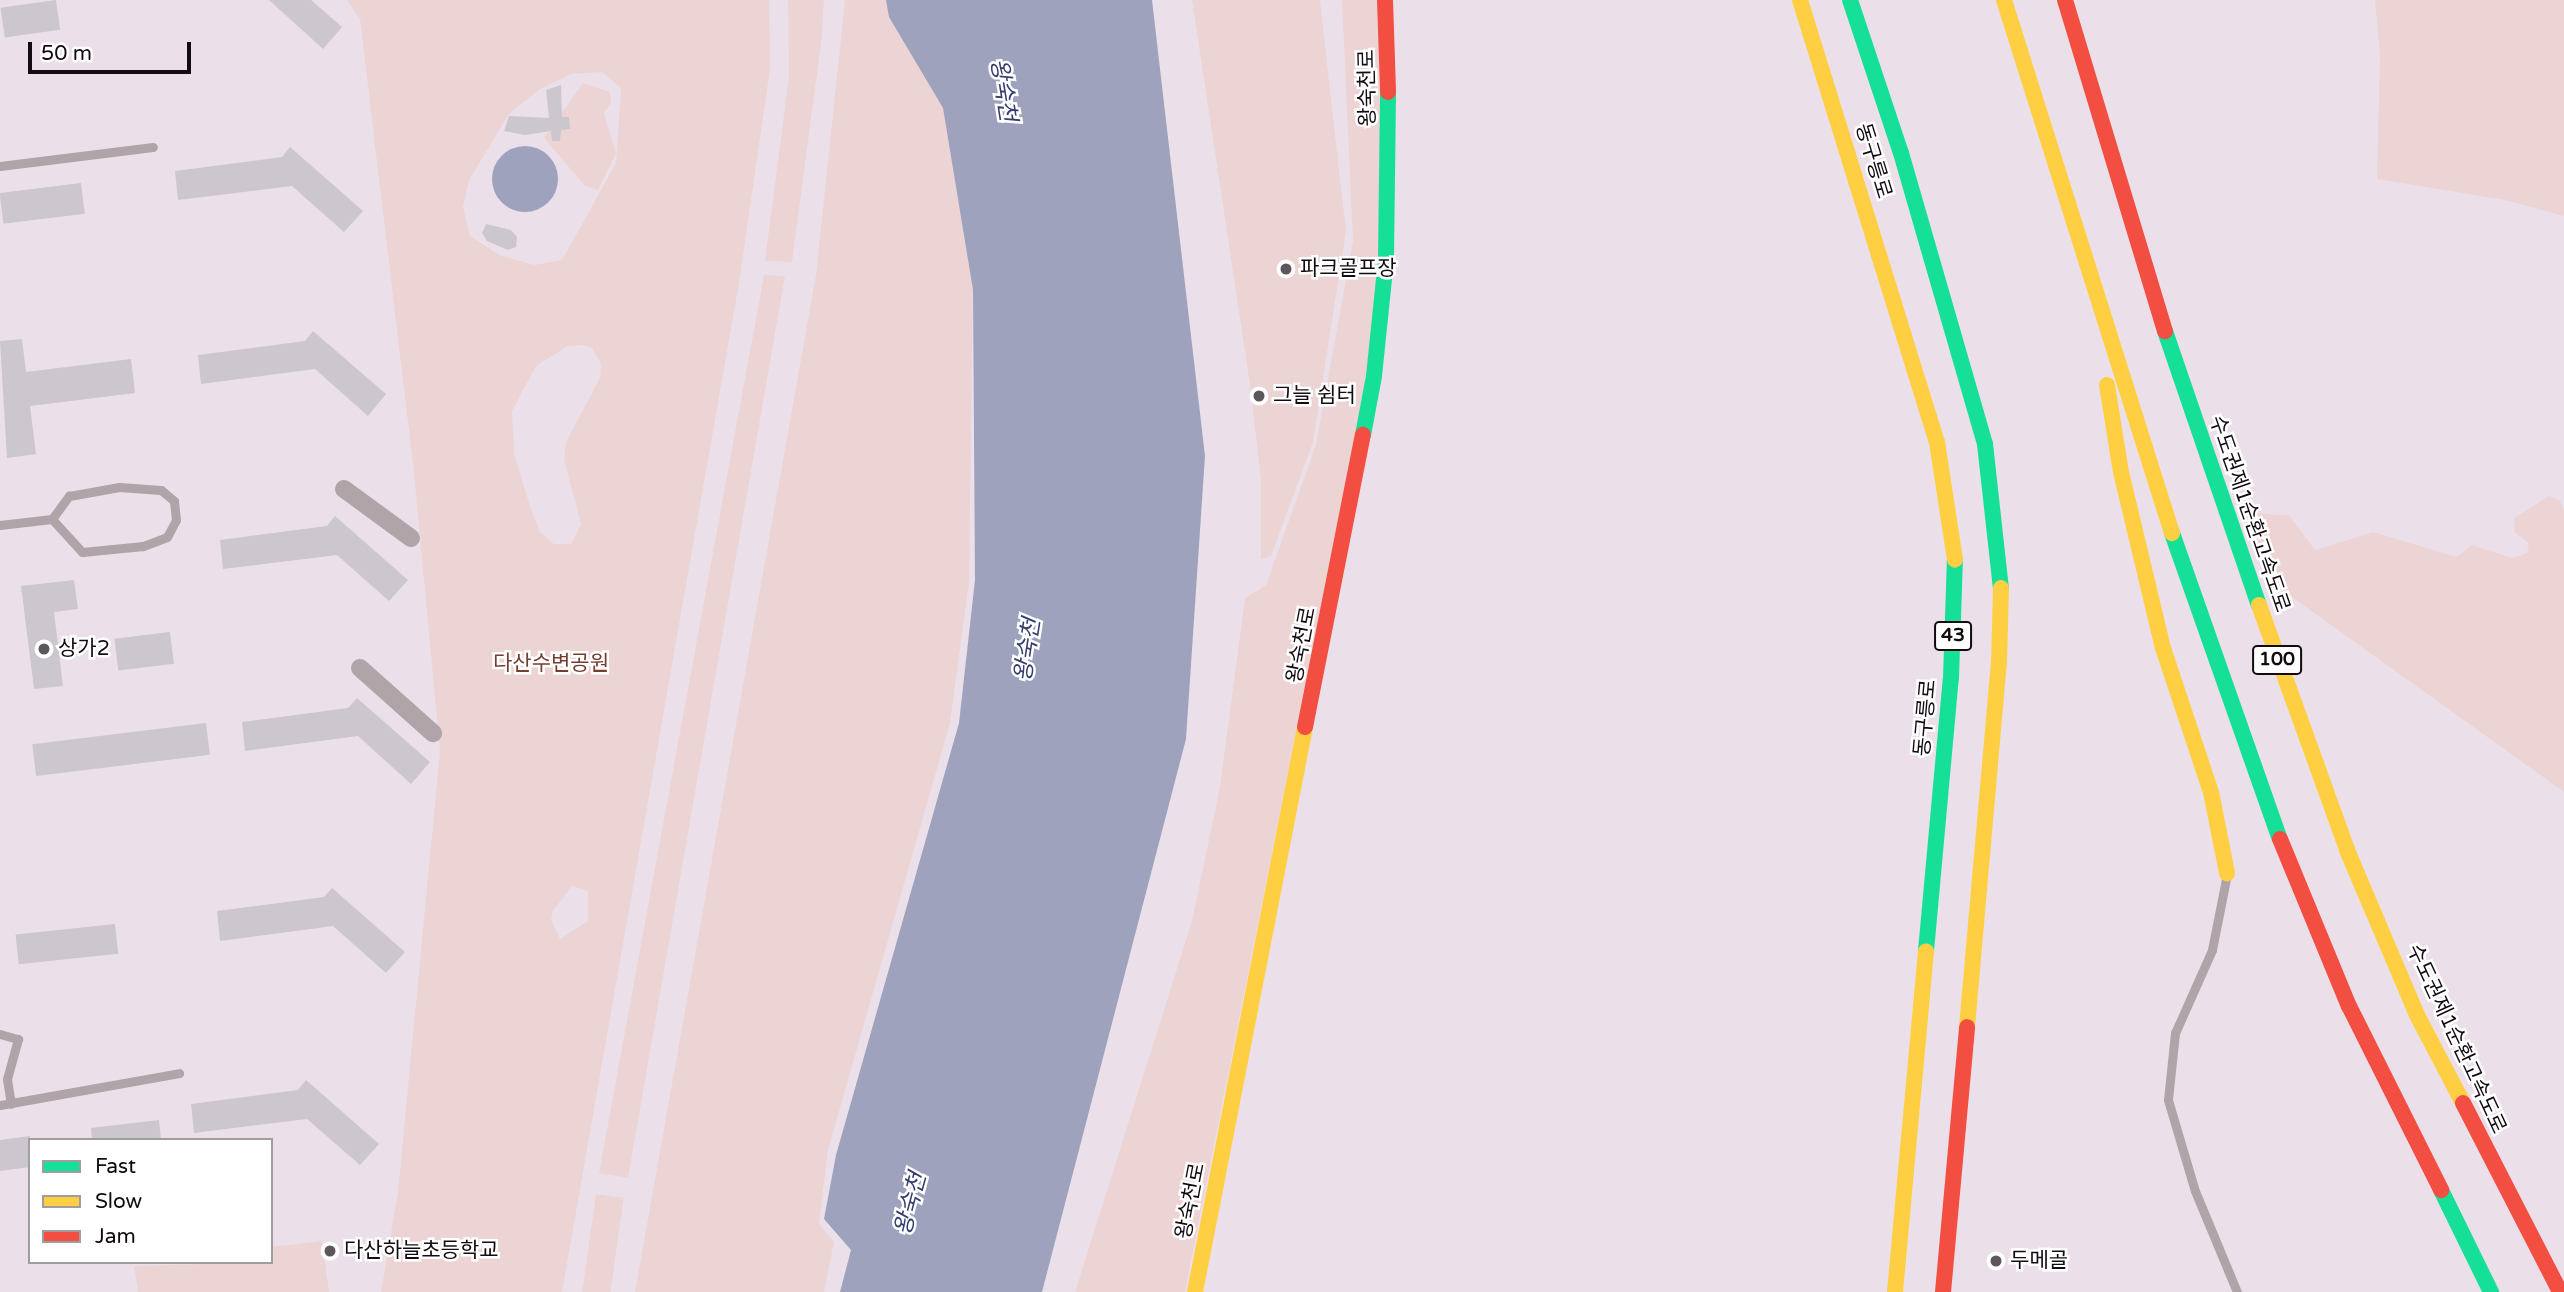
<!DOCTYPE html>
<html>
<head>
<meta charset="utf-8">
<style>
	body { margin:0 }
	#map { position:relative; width:2564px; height:1292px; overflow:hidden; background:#ebe0e9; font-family:"Varela Round","Noto Sans KR",sans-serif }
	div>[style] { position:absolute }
	.green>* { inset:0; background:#ecd4d4; transform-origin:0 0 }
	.water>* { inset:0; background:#9ea2bc }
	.round { border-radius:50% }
	.building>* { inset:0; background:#ccc6ce; transform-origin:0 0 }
	.lane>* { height:9px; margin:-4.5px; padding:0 4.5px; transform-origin:4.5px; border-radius:4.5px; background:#b1a4a8 }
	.street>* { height:18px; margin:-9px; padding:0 9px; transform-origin:9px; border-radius:9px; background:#b1a4a8 }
	.fast>* { height:16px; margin:-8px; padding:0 8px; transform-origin:8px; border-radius:8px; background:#16e098 }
	.slow>* { height:16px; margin:-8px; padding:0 8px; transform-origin:8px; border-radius:8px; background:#ffcf43 }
	.jam>* { height:16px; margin:-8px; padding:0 8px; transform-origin:8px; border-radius:8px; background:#f24e42 }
	.dots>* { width:19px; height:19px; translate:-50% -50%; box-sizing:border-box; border:4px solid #fff; border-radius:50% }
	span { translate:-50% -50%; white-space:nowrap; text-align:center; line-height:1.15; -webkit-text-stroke:5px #fff; paint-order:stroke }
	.shield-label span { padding:2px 5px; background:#fff; border:2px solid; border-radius:5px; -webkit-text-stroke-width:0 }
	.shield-label { font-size:19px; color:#120b11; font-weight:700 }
	.street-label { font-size:21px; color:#120b11 }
	.poi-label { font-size:21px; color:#120b11 }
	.left { translate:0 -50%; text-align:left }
	.park-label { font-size:21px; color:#753c30 }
	.water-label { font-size:23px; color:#333e6e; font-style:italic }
	.legend { position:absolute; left:28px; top:1138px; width:245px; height:126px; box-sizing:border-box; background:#fff; border:2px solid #a09da0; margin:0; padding:9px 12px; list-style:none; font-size:21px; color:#120b11 }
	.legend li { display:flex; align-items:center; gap:14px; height:35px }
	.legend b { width:35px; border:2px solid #a09da0 }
	.scale { position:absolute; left:28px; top:42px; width:163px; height:32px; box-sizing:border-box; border:4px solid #120b11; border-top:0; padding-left:9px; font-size:21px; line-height:24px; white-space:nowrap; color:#120b11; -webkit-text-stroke:5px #fff; paint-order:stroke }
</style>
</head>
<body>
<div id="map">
	<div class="green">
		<i style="clip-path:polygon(evenodd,347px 0,769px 0,770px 69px,739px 283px,562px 1292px,381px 1292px,398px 1192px,440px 751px,414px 473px,360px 19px,347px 0,602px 72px,621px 88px,616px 163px,562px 260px,535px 265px,501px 256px,470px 236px,463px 207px,469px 180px,509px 114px,540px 89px,571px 74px,602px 72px,347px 0,582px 345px,592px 348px,601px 364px,600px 378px,566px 442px,564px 460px,581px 524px,571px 544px,554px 544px,540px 532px,530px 506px,514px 454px,512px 411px,536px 366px,568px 346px,582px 345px,347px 0,572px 886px,588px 891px,588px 921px,560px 939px,551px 920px,553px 911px,572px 886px)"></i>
		<i style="clip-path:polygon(788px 0,824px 0,822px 36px,792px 262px,765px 261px,789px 76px)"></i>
		<i style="clip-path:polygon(845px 0,886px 0,889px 17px,943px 108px,973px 290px,969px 582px,950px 723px,828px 1150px,819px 1224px,834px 1242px,824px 1292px,635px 1292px,816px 275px)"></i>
		<i style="clip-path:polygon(1192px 0,1320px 0,1346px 232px,1313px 442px,1271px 556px,1261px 559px,1261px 480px,1250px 385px)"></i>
		<i style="clip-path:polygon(1342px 0,1378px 0,1382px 219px,1370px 358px,1185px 1292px,1075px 1292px,1192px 921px,1220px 787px,1245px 598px,1266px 585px,1316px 445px,1353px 241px)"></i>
		<i style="clip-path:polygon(2375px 0,2564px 0,2564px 216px,2505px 200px,2377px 179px,2380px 56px)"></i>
		<i style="clip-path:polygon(583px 83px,610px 92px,611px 103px,604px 113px,616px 154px,598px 190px,585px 186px,544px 138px)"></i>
		<i style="clip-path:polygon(764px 275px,785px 276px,628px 1178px,599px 1173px)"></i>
		<i style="clip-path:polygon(2549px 496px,2560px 501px,2564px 511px,2564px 792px,2282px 590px,2244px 513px,2289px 515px,2315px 550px,2373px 532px,2457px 557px,2472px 545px,2512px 558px,2527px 553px,2529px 543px,2515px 533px,2514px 518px)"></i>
		<i style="left:596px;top:1194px;width:28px;height:99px;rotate:8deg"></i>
		<i style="clip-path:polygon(322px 1241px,329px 1292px,138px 1292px,134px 1266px,271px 1262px,271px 1247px)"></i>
	</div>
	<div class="water">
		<i style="clip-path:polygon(886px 0,1152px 0,1205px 456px,1186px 739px,1042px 1292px,840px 1292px,851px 1250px,824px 1219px,836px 1155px,959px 723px,975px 580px,973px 290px,943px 108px,889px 17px)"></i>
		<i class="round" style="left:492px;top:146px;width:66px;height:66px"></i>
	</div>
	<div class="building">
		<i style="left:56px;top:0;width:30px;height:56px;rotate:82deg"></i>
		<i style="clip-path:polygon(269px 0,311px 0,342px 27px,323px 49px)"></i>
		<i style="clip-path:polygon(561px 85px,562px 117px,569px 117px,570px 129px,561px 130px,560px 141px,552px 141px,551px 131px,525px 135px,504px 131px,509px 116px,549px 118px,546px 90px)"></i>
		<i style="clip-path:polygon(290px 147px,363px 211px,344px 232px,292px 186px,178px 200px,175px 171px,282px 157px)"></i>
		<i style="left:81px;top:183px;width:31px;height:82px;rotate:83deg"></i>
		<i style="clip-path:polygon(486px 224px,511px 230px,517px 237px,516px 247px,508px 250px,487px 241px,482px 233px)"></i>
		<i style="clip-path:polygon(313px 331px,386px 394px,368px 416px,315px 369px,201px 384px,198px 355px,305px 341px)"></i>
		<i style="clip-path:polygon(22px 339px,26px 372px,131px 359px,135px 393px,30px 406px,36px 454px,7px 458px,0 341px)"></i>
		<i style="clip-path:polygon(335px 516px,408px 580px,389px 601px,337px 555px,223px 569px,220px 540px,327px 526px)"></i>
		<i style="clip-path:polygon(74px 580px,78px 609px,54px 612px,63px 686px,34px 689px,21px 586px)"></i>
		<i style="left:170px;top:632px;width:32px;height:56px;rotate:83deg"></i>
		<i style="clip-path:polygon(357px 698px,430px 762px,411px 784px,358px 736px,245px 751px,242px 722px,348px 708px)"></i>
		<i style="left:206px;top:723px;width:32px;height:175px;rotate:83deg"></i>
		<i style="clip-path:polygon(332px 888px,405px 952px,386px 973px,333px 926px,220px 941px,217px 911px,324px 897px)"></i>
		<i style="left:115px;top:924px;width:30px;height:100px;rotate:84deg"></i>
		<i style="clip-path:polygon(306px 1080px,379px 1144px,360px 1165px,307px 1119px,194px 1133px,191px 1104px,298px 1090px)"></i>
		<i style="clip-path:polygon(159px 1120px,161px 1140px,92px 1140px,91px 1128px)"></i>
		<i style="clip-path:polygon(30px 1136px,30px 1167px,0 1171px,0 1140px)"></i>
	</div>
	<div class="lane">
		<i style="left:0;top:166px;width:154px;rotate:-7.1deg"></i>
		<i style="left:0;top:525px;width:52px;rotate:-6.6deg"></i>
		<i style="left:52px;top:519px;width:29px;rotate:-54deg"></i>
		<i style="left:69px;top:496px;width:51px;rotate:-10.2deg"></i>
		<i style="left:119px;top:487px;width:42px;rotate:4.1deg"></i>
		<i style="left:161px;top:490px;width:17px;rotate:40deg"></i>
		<i style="left:174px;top:501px;width:19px;rotate:84deg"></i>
		<i style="left:176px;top:520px;width:19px;rotate:118deg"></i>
		<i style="left:167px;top:537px;width:26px;rotate:159deg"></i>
		<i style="left:143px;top:546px;width:61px;rotate:174.4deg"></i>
		<i style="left:82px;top:552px;width:45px;rotate:-132.3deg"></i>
		<i style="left:2226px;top:879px;width:72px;rotate:101.2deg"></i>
		<i style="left:2212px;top:950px;width:91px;rotate:114deg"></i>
		<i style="left:2175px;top:1033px;width:67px;rotate:96deg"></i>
		<i style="left:2168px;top:1100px;width:95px;rotate:73.5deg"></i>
		<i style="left:2195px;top:1191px;width:109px;rotate:67.4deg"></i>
		<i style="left:0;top:1034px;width:19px;rotate:16deg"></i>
		<i style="left:18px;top:1039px;width:41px;rotate:105.4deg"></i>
		<i style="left:7px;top:1079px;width:25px;rotate:81deg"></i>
		<i style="left:0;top:1105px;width:182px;rotate:-10.1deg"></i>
	</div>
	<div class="street">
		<i style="left:344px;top:489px;width:83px;rotate:36.2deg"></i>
		<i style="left:360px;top:668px;width:98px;rotate:41.7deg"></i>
	</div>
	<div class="fast">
		<i style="left:1850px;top:0;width:161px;rotate:71.6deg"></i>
		<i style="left:1901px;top:153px;width:303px;rotate:73.9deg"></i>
		<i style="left:1985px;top:444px;width:145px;rotate:83.7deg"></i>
		<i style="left:2165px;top:331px;width:290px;rotate:71.1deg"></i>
		<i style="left:1363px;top:435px;width:60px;rotate:-79.4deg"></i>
		<i style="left:1374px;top:376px;width:118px;rotate:-84.1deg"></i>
		<i style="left:1386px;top:259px;width:167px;rotate:-89.3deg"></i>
		<i style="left:2172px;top:533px;width:324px;rotate:70.6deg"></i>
		<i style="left:1926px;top:951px;width:274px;rotate:-84.8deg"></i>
		<i style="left:1951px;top:678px;width:118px;rotate:-88.1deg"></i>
		<i style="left:2441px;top:1190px;width:114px;rotate:63.9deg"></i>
	</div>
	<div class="slow">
		<i style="left:1800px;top:0;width:463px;rotate:72.8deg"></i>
		<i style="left:1937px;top:442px;width:119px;rotate:81.3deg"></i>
		<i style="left:2004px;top:0;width:559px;rotate:72.51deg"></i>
		<i style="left:2107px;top:385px;width:88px;rotate:80.9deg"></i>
		<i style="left:2121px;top:472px;width:181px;rotate:76.6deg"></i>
		<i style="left:2163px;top:648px;width:152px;rotate:71.6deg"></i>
		<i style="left:2211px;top:792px;width:83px;rotate:78.8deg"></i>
		<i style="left:2259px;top:605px;width:260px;rotate:70.2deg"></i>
		<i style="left:2347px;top:850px;width:179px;rotate:67deg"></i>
		<i style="left:2417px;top:1015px;width:99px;rotate:62.4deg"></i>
		<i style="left:1967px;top:1027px;width:364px;rotate:-85deg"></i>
		<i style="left:1999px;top:664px;width:76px;rotate:-88.5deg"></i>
		<i style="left:1195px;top:1292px;width:576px;rotate:-78.98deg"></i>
		<i style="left:1895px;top:1292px;width:342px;rotate:-84.8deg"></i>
	</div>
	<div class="jam">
		<i style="left:1385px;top:0;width:92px;rotate:88.1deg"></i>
		<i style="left:2065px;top:0;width:346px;rotate:73.2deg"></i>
		<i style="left:1305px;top:727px;width:298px;rotate:-78.8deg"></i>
		<i style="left:2280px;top:839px;width:181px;rotate:67.6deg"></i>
		<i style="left:2349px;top:1006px;width:206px;rotate:63.4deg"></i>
		<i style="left:2463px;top:1103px;width:212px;rotate:62.8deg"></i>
		<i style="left:1943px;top:1292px;width:266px;rotate:-84.8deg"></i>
	</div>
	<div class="dots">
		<i style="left:1286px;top:269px;background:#5e565d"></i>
		<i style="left:1259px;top:396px;background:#5e565d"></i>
		<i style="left:44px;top:649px;background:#5e565d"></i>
		<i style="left:330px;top:1251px;background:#5e565d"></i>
		<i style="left:1996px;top:1261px;background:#5e565d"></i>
	</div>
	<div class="shield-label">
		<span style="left:1953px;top:636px">43</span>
		<span style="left:2277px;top:660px">100</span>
	</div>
	<div class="street-label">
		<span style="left:1368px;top:88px;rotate:-91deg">왕숙천로</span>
		<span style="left:1873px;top:161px;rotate:73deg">동구릉로</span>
		<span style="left:2249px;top:514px;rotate:71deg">수도권제1순환고속도로</span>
		<span style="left:1302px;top:645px;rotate:-79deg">왕숙천로</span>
		<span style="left:1926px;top:718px;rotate:-85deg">동구릉로</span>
		<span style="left:2456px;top:1039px;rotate:65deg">수도권제1순환고속도로</span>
		<span style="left:1191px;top:1201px;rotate:-79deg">왕숙천로</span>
	</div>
	<div class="poi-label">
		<span class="left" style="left:1300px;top:269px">파크골프장</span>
		<span class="left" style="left:1273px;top:396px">그늘 쉼터</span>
		<span class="left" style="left:58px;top:649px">상가2</span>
		<span class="left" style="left:344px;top:1251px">다산하늘초등학교</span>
		<span class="left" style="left:2010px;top:1261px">두메골</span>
	</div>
	<div class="park-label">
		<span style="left:551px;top:664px">다산수변공원</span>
	</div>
	<div class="water-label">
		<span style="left:1003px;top:90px;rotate:81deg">왕숙천</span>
		<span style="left:1028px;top:650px;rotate:-81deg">왕숙천</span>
		<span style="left:911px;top:1204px;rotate:-75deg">왕숙천</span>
	</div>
	<ul class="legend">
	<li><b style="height:9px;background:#16e098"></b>Fast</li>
	<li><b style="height:9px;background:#ffcf43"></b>Slow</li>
	<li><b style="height:9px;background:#f24e42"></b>Jam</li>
	</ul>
	<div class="scale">50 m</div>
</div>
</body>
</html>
